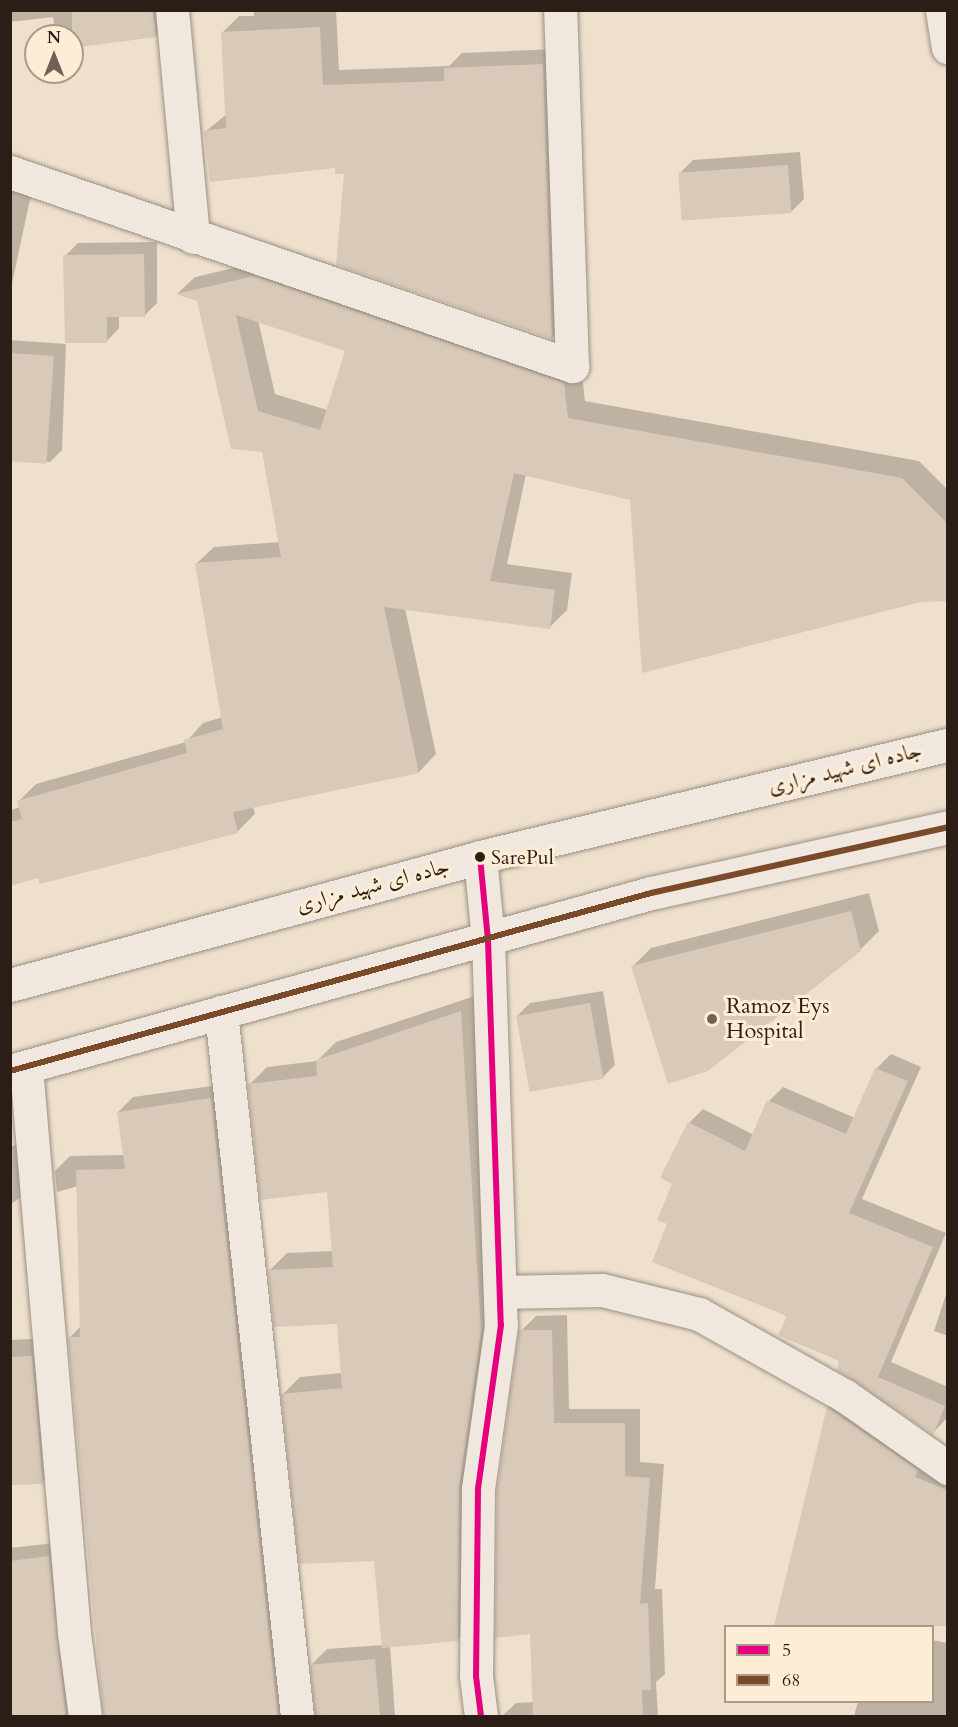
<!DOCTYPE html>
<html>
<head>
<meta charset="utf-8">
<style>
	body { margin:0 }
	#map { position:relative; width:958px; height:1727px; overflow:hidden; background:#eee0cc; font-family:Cardo,Amiri,serif }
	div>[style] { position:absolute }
	.shadow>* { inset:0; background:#0003 }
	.building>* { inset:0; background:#d9c9b8; transform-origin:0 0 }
	.roads { filter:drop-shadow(0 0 2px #9a9084) drop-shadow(0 0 2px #9a9084) }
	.minor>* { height:33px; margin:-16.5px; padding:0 16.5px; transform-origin:16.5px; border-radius:16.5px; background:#f0e8df }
	.secondary>* { height:33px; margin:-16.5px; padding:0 16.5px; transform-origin:16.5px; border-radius:16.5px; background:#f0e8df }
	.bus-1>* { height:6px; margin:-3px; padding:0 3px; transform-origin:3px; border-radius:3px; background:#e5007d }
	.bus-2>* { height:6px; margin:-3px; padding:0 3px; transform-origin:3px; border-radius:3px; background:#7a4b2a }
	.dots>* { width:16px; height:16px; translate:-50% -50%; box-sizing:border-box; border:3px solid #fdedd5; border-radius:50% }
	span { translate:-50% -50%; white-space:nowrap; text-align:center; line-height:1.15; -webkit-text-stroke:6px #fdedd5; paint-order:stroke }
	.bus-label { font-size:20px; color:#2c1d16 }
	.left { translate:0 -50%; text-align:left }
	.street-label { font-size:22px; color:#2c1d16 }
	.poi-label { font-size:22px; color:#2c1d16 }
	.frame { position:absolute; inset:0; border:12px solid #2c1d16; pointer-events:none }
	.legend { position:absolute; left:724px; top:1625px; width:210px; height:78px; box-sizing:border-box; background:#fdedd5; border:2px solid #a99a89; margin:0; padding:8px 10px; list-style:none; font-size:18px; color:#2c1d16 }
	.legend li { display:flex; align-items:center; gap:12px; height:30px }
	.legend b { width:30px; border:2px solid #a99a89 }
	.north { position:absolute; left:24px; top:24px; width:60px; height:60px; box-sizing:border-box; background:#fdedd5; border:2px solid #a99a89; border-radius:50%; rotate:0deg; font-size:16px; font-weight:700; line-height:24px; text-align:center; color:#2c1d16 }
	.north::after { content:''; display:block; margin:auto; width:21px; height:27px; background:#706156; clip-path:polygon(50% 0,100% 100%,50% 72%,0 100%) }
</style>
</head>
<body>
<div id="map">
	<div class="shadow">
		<i style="clip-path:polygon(10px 10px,172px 10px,173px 19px,155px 37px,72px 46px,72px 36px,56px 36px,53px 17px,10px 22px)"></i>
		<i style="clip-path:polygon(253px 10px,336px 10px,339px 70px,449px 66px,462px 53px,559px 49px,568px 322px,552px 338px,336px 166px,206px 131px,227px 114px,222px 33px,239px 16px,254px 16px)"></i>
		<i style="clip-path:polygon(800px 152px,804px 199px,791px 212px,680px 173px,693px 160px)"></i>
		<i style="clip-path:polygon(10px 186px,32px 190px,10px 293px)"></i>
		<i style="clip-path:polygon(157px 242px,157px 303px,144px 316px,119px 316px,119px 328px,107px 341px,65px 256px,78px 243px)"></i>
		<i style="clip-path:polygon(evenodd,272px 259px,581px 366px,585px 401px,919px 461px,948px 490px,948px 599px,631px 498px,526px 474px,507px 564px,572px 573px,567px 610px,549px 628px,405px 608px,436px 754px,419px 772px,253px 807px,255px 814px,238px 831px,41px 882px,39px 876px,10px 884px,10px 810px,21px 807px,19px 801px,36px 784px,186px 742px,203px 723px,223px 717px,196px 564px,214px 547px,280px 542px,263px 451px,198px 300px,178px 293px,195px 277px,272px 259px,258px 320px,346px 350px,327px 410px,275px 394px,258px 320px)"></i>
		<i style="clip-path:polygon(10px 340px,66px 344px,62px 450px,50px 462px,10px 459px)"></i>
		<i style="clip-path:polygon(869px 893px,879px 931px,860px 950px,633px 966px,651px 948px)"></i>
		<i style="clip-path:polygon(603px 991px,615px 1065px,602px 1078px,517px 1016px,530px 1003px)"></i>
		<i style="clip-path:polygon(478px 995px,497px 1312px,475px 1622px,457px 1640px,390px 1646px,395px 1716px,315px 1716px,312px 1664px,327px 1649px,383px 1645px,375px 1559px,283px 1394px,300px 1377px,342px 1373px,338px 1322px,269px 1271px,287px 1253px,333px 1251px,328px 1191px,249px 1085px,267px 1067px,317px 1061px,336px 1042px)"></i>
		<i style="clip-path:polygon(891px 1054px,921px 1067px,862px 1199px,946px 1233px,891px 1362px,948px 1387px,948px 1417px,933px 1433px,669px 1223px,689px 1123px,703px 1109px,754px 1135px,769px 1101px,783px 1087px,855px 1118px,876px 1069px)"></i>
		<i style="clip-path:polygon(226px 1084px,306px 1716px,104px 1716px,69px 1338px,81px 1326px,78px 1186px,57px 1192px,55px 1171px,70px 1156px,124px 1155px,118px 1112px,133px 1097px)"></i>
		<i style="clip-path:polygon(33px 1140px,37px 1185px,10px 1205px,10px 1147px)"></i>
		<i style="clip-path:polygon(948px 1288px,948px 1336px,934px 1331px)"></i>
		<i style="clip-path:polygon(567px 1315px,569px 1409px,640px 1409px,640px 1462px,664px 1464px,655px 1589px,662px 1589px,665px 1674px,656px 1682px,658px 1716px,502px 1716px,516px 1703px,534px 1702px,521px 1331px,536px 1316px)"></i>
		<i style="clip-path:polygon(50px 1338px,60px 1464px,42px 1482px,10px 1484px,10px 1340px)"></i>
		<i style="clip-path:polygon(845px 1391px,948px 1466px,948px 1596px,828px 1408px)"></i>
		<i style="clip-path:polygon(63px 1542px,91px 1716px,10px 1716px,10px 1548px)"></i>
		<i style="clip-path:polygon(932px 1640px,948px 1643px,948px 1716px,854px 1716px,858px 1702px,932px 1702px)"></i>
	</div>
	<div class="building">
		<i style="clip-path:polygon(72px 10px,153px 10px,156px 37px,72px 48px)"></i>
		<i style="clip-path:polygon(320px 27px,323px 85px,444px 81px,444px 68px,543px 64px,552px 339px,336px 265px,344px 174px,335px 174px,335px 168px,210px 182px,204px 131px,226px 128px,221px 32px)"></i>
		<i style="left:788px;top:165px;width:48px;height:110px;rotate:86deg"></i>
		<i style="clip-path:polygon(144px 254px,145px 317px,107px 317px,107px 343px,65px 343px,63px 255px)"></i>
		<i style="clip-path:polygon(evenodd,254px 276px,564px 383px,568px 418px,902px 478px,948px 524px,948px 601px,921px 602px,642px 673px,630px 500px,514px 473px,490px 581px,555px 590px,550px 629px,384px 607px,419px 773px,233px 812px,238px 833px,40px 884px,38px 878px,10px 886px,10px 822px,22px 819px,17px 801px,187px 753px,184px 740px,223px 729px,195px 563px,281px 557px,262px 452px,231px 449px,197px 301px,176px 294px,254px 276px,236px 315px,345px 351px,320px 430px,258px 411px,236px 315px)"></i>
		<i style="left:10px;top:353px;width:44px;height:108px;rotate:4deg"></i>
		<i style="clip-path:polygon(851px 911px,861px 951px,708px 1071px,668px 1084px,631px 966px)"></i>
		<i style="left:590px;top:1003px;width:77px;height:75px;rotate:80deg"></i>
		<i style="clip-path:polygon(461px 1011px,481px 1331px,459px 1489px,458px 1641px,382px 1648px,374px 1561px,299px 1564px,281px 1394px,342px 1388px,337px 1324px,274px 1327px,268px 1270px,333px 1267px,327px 1192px,260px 1200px,248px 1084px,317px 1076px,316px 1060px)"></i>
		<i style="clip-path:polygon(875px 1068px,908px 1081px,849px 1213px,933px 1247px,878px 1377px,945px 1406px,933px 1435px,837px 1370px,839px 1361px,778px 1335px,787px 1316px,652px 1262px,667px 1224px,657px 1220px,672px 1184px,660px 1178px,688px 1122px,745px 1151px,767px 1100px,846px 1134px)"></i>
		<i style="clip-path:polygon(211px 1098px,278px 1716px,103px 1716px,68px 1337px,80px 1337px,76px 1170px,125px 1169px,117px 1112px)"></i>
		<i style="clip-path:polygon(519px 1330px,552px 1330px,554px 1423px,625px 1423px,625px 1476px,650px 1478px,640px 1604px,648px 1603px,651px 1690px,642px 1690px,643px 1716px,533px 1716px,530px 1634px,495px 1638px,497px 1490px)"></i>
		<i style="clip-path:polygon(32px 1356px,43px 1484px,10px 1485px,10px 1357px)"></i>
		<i style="clip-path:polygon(827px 1407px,918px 1470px,915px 1477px,948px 1490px,948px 1626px,774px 1626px)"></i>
		<i style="clip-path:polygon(49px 1556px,66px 1716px,10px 1716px,10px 1561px)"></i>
		<i style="left:375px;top:1659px;width:57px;height:65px;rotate:85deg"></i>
	</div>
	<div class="roads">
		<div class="minor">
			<i style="left:172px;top:10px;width:228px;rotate:84.7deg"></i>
			<i style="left:942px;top:10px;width:38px;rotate:81deg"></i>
			<i style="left:10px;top:172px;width:595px;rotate:19.04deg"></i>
			<i style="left:572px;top:366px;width:356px;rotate:-91.9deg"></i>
			<i style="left:480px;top:857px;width:83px;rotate:84.5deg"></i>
			<i style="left:488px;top:940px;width:385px;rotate:88.1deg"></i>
			<i style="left:501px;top:1325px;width:166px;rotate:98deg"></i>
			<i style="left:478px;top:1489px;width:187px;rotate:90.6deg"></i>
			<i style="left:476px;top:1676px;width:40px;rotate:82.9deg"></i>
			<i style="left:221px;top:1012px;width:708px;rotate:83.84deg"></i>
			<i style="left:26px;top:1067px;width:568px;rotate:85.15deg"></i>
			<i style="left:74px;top:1633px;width:84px;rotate:82.5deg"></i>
			<i style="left:500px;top:1292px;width:102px;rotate:-1.1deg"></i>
			<i style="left:602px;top:1290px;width:100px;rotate:13.9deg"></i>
			<i style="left:699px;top:1314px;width:167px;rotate:29.3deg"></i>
			<i style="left:845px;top:1396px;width:126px;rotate:35deg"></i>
		</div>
		<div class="secondary">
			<i style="left:10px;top:985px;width:487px;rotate:-15.2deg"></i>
			<i style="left:480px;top:857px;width:481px;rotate:-13.5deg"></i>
			<i style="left:10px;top:1071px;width:665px;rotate:-15.52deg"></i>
			<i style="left:651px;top:893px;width:304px;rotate:-12.5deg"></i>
		</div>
	</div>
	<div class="bus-1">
		<i style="left:480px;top:857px;width:83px;rotate:84.5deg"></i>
		<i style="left:488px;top:940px;width:385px;rotate:88.1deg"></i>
		<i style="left:501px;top:1325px;width:166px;rotate:98deg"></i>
		<i style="left:478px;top:1489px;width:187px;rotate:90.6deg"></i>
		<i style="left:476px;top:1676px;width:40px;rotate:82.9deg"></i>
	</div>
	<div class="bus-2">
		<i style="left:10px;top:1071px;width:665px;rotate:-15.52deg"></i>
		<i style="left:651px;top:893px;width:304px;rotate:-12.5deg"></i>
	</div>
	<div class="dots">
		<i style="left:480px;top:857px;background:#2c1d16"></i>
		<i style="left:712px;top:1019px;background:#706156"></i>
	</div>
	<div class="bus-label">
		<span class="left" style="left:491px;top:857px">SarePul</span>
	</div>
	<div class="street-label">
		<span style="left:845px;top:769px;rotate:-14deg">جاده ای شهید مزاری</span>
		<span style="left:373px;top:886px;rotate:-15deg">جاده ای شهید مزاری</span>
	</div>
	<div class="poi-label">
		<span class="left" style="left:726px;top:1019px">Ramoz Eys<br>Hospital</span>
	</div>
	<div class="frame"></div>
	<ul class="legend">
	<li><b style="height:8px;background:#e5007d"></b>5</li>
	<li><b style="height:8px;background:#7a4b2a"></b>68</li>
	</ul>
	<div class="north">N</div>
</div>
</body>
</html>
